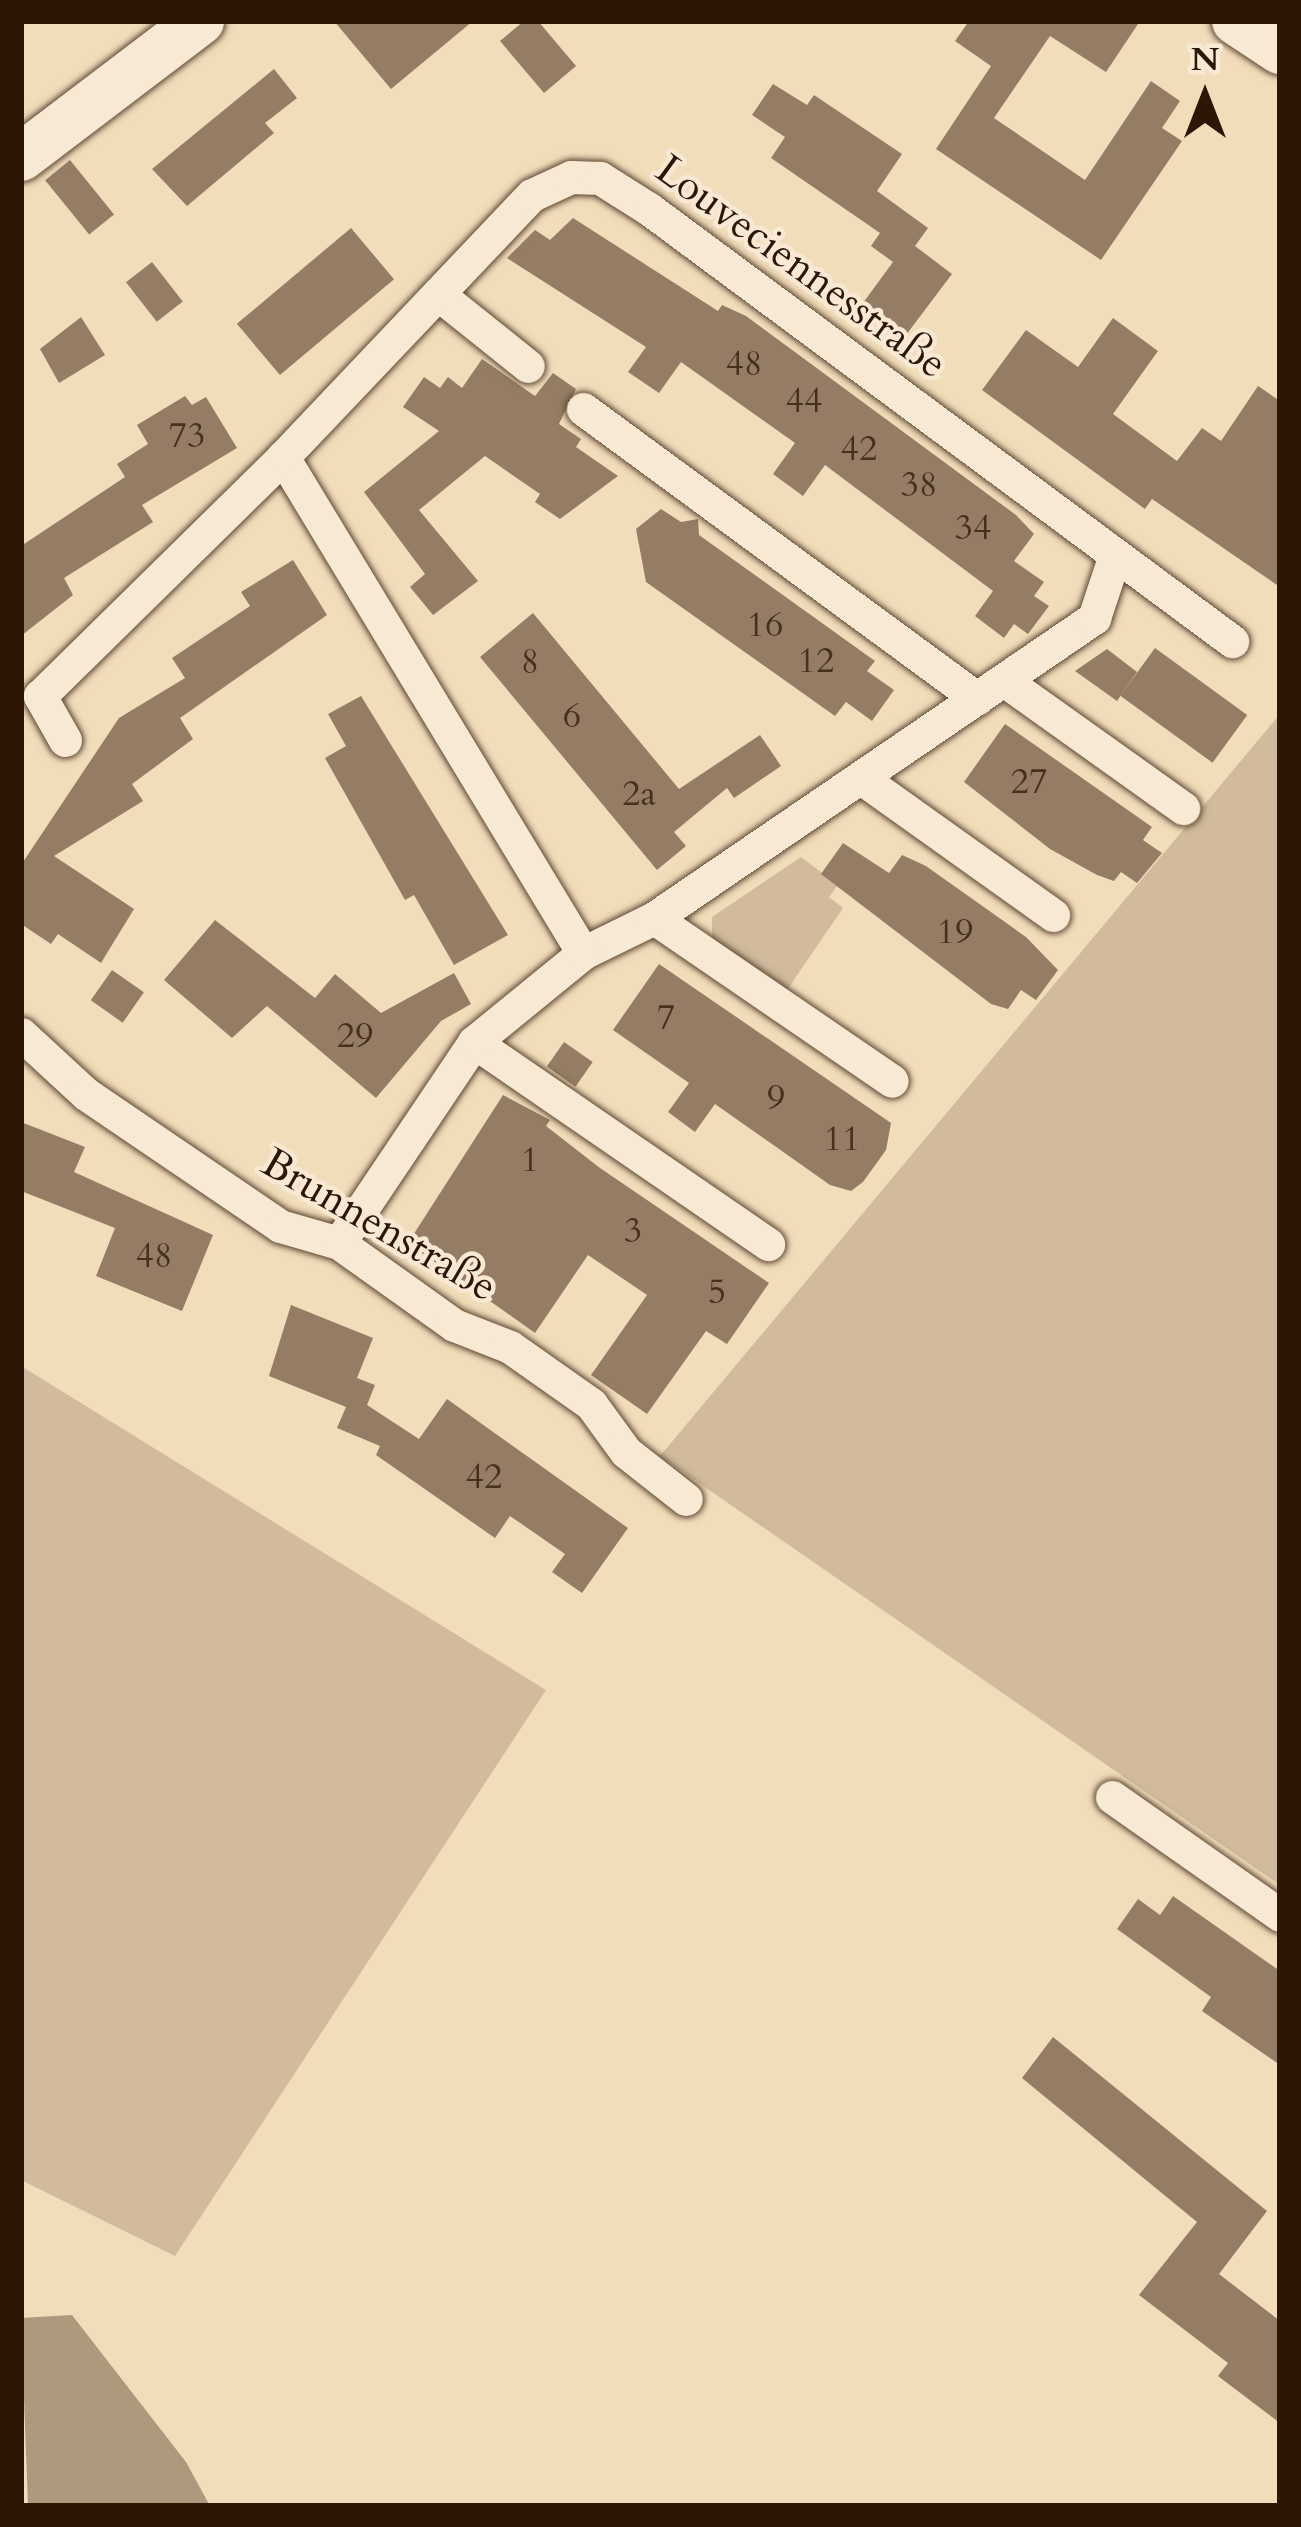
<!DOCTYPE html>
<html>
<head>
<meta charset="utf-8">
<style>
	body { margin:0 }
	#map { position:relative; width:1301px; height:2527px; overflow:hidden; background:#f2ddbb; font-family:Cardo,serif }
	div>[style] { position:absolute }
	.green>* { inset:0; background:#d1bb9c }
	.water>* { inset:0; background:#af997d }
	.building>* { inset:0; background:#947d64; transform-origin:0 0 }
	.roads { filter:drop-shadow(0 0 3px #5f4833) drop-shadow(0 0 3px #5f4833) }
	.street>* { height:33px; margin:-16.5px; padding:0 16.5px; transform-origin:16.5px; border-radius:16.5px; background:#f7e9d3 }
	.secondary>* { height:48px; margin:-24px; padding:0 24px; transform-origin:24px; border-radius:24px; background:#f7e9d3 }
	span { translate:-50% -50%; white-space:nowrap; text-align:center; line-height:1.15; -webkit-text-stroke:9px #f7e9d3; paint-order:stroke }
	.number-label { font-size:36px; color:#48301e }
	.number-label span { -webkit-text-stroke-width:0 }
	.street-label { font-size:42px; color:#2e1606 }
	.frame { position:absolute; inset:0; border:24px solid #2e1606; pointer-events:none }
	.north { position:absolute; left:1145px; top:36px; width:120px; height:120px; -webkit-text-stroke:9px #f7e9d3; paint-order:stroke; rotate:0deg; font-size:33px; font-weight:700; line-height:48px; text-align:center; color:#2e1606 }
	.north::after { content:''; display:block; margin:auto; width:42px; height:54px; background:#2e1606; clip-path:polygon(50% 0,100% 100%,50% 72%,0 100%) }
</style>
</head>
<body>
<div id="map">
	<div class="green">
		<i style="clip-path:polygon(1280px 714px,1280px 1885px,660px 1456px)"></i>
		<i style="clip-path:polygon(801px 857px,838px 885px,829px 897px,843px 908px,787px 990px,712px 938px,712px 917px)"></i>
		<i style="clip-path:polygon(21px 1366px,546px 1690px,175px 2256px,21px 2180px)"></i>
	</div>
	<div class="water">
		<i style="clip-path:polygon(72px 2315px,186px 2462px,210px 2506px,28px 2506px,21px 2318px)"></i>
	</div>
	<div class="building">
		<i style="clip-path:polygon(334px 21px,473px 21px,391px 89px)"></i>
		<i style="clip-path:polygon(524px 21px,538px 21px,576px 66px,544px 93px,500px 41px)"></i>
		<i style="clip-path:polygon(969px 21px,1140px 21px,1106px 72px,1050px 36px,994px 118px,1085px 180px,1151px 81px,1180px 101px,1162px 128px,1182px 141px,1101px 260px,936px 149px,991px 66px,955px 41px)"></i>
		<i style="clip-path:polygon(274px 69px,297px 98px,265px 123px,274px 133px,187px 206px,152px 169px)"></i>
		<i style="clip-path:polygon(773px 84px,807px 105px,814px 95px,902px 154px,877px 191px,928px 228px,915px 246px,952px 274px,906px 335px,863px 303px,893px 262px,871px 246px,880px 233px,771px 158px,785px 137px,752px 115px)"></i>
		<i style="left:70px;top:160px;width:70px;height:32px;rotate:51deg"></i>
		<i style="clip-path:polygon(573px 218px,718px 311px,722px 305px,746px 316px,1016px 515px,1034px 534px,1014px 561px,1044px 582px,1034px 596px,1049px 606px,1028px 634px,1014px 624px,1004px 638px,975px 616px,993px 591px,825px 465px,803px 496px,773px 474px,795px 443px,681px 362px,659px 393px,628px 372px,646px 347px,507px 258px,535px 230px,550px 240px)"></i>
		<i style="left:351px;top:228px;width:67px;height:149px;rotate:50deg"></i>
		<i style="left:152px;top:262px;width:50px;height:33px;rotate:52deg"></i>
		<i style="clip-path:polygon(81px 317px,105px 355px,59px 383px,40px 349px)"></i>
		<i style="clip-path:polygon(1113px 318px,1158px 351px,1113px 414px,1177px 461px,1202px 428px,1221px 441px,1258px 386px,1280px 401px,1280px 587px,1152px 499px,1145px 509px,982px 390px,1026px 330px,1078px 367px)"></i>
		<i style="clip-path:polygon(482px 359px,535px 396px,553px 373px,576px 389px,559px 424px,581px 439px,576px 447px,618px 476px,560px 519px,535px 502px,540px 494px,485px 456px,419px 510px,478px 581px,433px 615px,410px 587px,425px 574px,364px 492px,439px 431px,403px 407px,424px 377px,440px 388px,448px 377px,462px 388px)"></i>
		<i style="clip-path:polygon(185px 396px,192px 405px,206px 397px,237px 448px,142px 505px,153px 522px,64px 578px,73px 595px,21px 636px,21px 546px,125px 477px,117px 464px,148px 444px,137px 425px)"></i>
		<i style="clip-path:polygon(661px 509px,681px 522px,698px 519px,699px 535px,875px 661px,867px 671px,894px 690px,872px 721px,846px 702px,835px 716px,646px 582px,636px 529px)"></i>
		<i style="clip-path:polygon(293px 560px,327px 615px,180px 718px,193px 739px,132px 784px,143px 801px,54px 856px,134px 909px,101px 963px,58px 934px,51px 944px,21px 924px,21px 865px,119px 718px,185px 678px,172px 658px,250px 606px,241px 592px)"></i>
		<i style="clip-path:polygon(533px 613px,679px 789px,760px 735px,781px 766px,734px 798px,727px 788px,674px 832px,686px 846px,657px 870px,480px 657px)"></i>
		<i style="left:1155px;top:648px;width:114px;height:59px;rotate:36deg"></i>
		<i style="clip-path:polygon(1107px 649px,1137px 672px,1117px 701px,1075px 671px)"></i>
		<i style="clip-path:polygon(361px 696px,508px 935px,454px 965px,414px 895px,405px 900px,325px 758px,346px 746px,328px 714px)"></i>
		<i style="clip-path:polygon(1005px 724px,1152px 827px,1143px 840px,1162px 853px,1137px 883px,1121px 872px,1114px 881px,1097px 875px,1050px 849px,964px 782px)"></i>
		<i style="clip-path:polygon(843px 843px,889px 873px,902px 855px,926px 866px,1026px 937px,1058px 970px,1036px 1000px,1021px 990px,1008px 1009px,991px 1004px,821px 874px)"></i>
		<i style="clip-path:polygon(215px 920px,315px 998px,335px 974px,381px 1013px,454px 973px,471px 1004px,441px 1021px,376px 1098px,267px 1006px,232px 1038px,164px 980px)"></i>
		<i style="clip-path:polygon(659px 964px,891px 1123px,886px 1150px,863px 1182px,851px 1191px,830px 1185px,715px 1104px,695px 1132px,668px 1112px,689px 1083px,613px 1030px)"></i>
		<i style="left:112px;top:970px;width:39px;height:37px;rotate:35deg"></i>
		<i style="left:564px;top:1042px;width:35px;height:30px;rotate:35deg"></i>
		<i style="clip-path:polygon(503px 1095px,550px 1120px,546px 1126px,600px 1168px,769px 1283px,727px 1344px,706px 1331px,647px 1414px,591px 1375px,647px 1295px,588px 1255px,535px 1333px,408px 1243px)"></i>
		<i style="clip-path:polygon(21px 1122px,85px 1147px,74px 1172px,213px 1235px,182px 1311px,96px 1276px,115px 1228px,21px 1191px)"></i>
		<i style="clip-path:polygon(291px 1305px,373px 1338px,357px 1378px,375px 1385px,367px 1405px,419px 1439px,447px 1399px,628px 1528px,582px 1593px,552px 1572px,565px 1554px,510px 1516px,495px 1538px,376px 1455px,380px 1446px,337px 1428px,346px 1407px,269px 1376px)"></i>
		<i style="clip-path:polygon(1173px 1896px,1280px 1971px,1280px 2065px,1202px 2011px,1211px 1997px,1117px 1929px,1138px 1899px,1160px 1915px)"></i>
		<i style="clip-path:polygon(1053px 2037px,1267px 2211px,1219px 2274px,1280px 2321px,1280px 2423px,1218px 2376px,1228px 2363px,1139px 2295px,1197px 2222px,1022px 2078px)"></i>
	</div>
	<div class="roads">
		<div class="street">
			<i style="left:438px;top:294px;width:115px;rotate:38.7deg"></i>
			<i style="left:583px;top:409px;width:489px;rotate:36.3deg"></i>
			<i style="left:1005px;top:681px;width:219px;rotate:35.5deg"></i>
			<i style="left:65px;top:740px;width:51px;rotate:-119.6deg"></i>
			<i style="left:40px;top:696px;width:341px;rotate:-44.5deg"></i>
			<i style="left:861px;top:778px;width:236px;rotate:35.5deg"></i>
			<i style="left:654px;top:918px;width:288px;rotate:34.4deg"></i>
			<i style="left:583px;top:953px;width:79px;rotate:-26.2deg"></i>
			<i style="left:654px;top:918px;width:533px;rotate:-34.29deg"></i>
			<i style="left:1094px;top:618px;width:63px;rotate:-71.6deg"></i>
			<i style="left:21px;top:1034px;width:88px;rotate:42.7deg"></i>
			<i style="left:86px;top:1094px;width:235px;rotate:34.2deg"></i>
			<i style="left:280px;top:1226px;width:61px;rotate:16.1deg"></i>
			<i style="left:339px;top:1243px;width:141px;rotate:35.5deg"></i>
			<i style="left:454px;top:1325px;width:60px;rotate:21.4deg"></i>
			<i style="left:510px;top:1347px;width:99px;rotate:35.1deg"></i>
			<i style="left:591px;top:1404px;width:59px;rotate:53.9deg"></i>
			<i style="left:626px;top:1452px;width:76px;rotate:38.1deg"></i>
			<i style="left:474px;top:1042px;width:357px;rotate:34.5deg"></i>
			<i style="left:339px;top:1243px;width:242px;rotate:-56.1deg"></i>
			<i style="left:474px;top:1042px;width:141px;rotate:-39.2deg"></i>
			<i style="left:583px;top:953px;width:580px;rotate:-121.17deg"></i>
			<i style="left:283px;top:457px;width:361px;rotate:-46.5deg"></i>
			<i style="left:532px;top:195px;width:43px;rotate:-24.8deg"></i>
			<i style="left:571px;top:177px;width:29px;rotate:2deg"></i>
			<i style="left:600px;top:178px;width:58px;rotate:32.3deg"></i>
			<i style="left:649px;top:209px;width:726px;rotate:36.54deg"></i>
			<i style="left:1112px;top:1797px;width:205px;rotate:35.1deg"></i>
		</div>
		<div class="secondary">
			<i style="left:1236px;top:21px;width:53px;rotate:33.4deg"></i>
			<i style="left:21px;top:157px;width:225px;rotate:-37.2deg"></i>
		</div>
	</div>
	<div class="number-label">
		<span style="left:744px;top:364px">48</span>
		<span style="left:804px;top:401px">44</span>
		<span style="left:187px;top:436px">73</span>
		<span style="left:859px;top:449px">42</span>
		<span style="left:919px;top:485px">38</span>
		<span style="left:973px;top:528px">34</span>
		<span style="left:765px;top:625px">16</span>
		<span style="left:816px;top:661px">12</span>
		<span style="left:530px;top:662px">8</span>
		<span style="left:572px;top:716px">6</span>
		<span style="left:1029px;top:782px">27</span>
		<span style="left:639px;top:794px">2a</span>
		<span style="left:955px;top:932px">19</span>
		<span style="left:666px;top:1018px">7</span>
		<span style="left:355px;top:1036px">29</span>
		<span style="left:776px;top:1098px">9</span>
		<span style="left:842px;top:1139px">11</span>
		<span style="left:530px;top:1160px">1</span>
		<span style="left:633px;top:1231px">3</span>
		<span style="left:154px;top:1256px">48</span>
		<span style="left:717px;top:1292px">5</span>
		<span style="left:484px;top:1477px">42</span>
	</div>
	<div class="street-label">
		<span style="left:801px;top:267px;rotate:36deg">Louveciennesstraße</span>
		<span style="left:379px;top:1225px;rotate:30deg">Brunnenstraße</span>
	</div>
	<div class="frame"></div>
	<div class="north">N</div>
</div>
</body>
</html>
